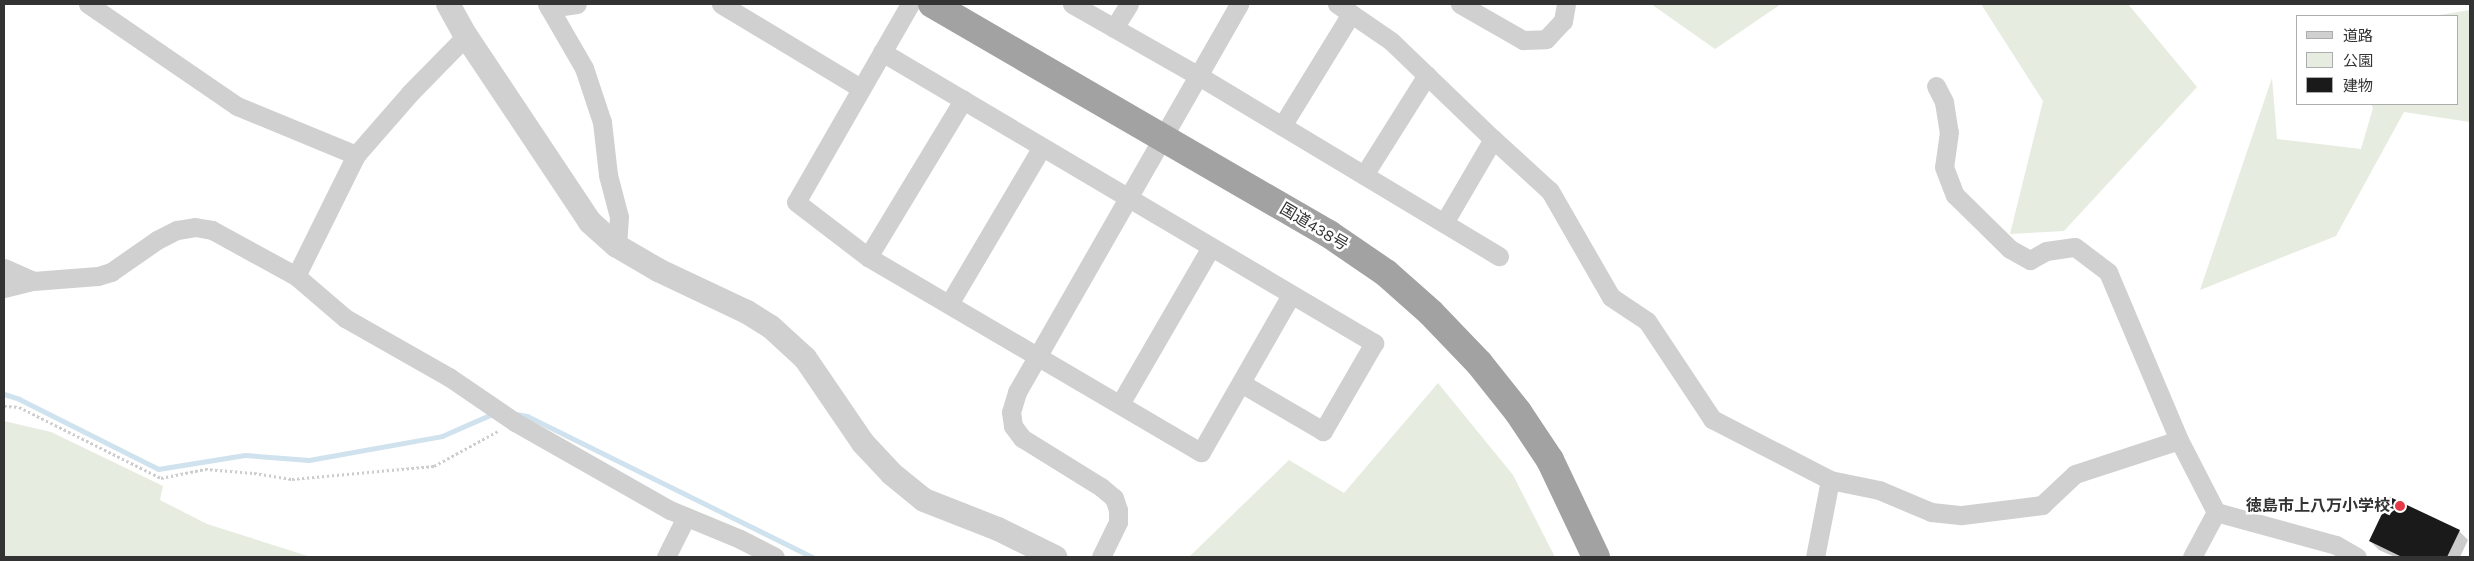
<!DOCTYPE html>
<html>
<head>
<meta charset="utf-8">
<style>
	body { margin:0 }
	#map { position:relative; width:2474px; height:561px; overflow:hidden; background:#fff; font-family:Karla,"Noto Sans JP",sans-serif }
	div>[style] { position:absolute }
	.green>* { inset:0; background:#e6ecdf }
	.shadow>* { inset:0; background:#0003 }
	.stream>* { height:5px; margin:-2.5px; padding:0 2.5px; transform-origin:2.5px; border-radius:2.5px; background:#cfe2ee }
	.building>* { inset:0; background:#1a1a1a }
	.path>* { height:3px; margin-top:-1.5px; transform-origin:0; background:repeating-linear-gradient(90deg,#cdcdcd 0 2.5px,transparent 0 5px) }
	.minor>* { height:19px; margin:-9.5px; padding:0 9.5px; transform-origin:9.5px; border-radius:9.5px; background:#d0d0d0 }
	.tertiary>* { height:24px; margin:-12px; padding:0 12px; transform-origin:12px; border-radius:12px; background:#d0d0d0 }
	.trunk>* { height:28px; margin:-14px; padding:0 14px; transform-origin:14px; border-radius:14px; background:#a2a2a2 }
	.dots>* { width:14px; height:14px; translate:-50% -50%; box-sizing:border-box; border:2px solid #fff; border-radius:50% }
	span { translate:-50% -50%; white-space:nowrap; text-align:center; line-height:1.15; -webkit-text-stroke:5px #fff; paint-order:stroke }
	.street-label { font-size:16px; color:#333 }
	.poi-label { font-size:16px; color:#333; font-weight:700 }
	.right { translate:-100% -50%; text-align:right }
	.frame { position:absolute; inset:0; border:5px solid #333; pointer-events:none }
	.legend { position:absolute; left:2296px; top:15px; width:162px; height:90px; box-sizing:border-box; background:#fff; border:1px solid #adadad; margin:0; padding:6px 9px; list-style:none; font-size:15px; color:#333 }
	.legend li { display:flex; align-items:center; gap:10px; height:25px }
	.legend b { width:25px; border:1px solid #adadad }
</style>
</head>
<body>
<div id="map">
	<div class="green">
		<i style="clip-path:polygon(1651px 4px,1781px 4px,1715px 49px)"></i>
		<i style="clip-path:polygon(1981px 4px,2128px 4px,2197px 87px,2064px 231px,2010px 234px,2043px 101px)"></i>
		<i style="clip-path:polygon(2470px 10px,2470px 122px,2404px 112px,2336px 236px,2200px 290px,2272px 78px,2277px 139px,2361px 149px,2373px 108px,2371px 104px,2458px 104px,2458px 16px,2433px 16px)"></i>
		<i style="clip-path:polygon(1438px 383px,1513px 475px,1555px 557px,1189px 557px,1289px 460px,1344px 493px)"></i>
		<i style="clip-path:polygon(4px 421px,51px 432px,163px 486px,160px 500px,207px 524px,311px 557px,4px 557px)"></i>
	</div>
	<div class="shadow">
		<i style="clip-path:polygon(2459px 531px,2468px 540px,2460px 557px,2395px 557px,2379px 550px,2370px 541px)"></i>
	</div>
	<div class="stream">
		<i style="left:4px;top:394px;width:16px;rotate:18deg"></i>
		<i style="left:19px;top:399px;width:156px;rotate:26.7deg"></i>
		<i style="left:158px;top:469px;width:88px;rotate:-9.1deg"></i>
		<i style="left:245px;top:455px;width:64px;rotate:4.5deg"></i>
		<i style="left:309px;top:460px;width:135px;rotate:-10.2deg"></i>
		<i style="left:442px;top:436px;width:55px;rotate:-23.7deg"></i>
		<i style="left:516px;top:414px;width:11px;rotate:10deg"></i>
		<i style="left:527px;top:416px;width:318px;rotate:26.3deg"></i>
	</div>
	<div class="building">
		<i style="clip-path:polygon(2390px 497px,2460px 530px,2447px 557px,2402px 557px,2369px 541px)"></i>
	</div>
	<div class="path">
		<i style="left:4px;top:406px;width:15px;rotate:4deg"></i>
		<i style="left:19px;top:407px;width:159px;rotate:26.6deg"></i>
		<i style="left:161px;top:478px;width:45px;rotate:-11.6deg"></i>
		<i style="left:205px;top:469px;width:49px;rotate:4.7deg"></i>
		<i style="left:254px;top:473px;width:38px;rotate:9deg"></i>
		<i style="left:292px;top:479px;width:143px;rotate:-5.2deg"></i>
		<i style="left:434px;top:466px;width:73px;rotate:-28.7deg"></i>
	</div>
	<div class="minor">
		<i style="left:88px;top:4px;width:181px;rotate:34.4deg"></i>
		<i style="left:237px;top:106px;width:129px;rotate:22.4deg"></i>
		<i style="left:547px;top:4px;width:74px;rotate:60deg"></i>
		<i style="left:584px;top:68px;width:57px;rotate:71.6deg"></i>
		<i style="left:602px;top:122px;width:53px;rotate:83.5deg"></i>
		<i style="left:608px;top:175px;width:43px;rotate:75.3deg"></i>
		<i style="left:619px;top:217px;width:29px;rotate:94deg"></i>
		<i style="left:721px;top:4px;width:162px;rotate:31.1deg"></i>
		<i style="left:910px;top:4px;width:228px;rotate:119.9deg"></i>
		<i style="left:796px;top:202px;width:91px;rotate:37.4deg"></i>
		<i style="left:868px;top:257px;width:386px;rotate:30.4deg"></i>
		<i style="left:1201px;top:452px;width:181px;rotate:-60.2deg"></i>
		<i style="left:1072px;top:4px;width:146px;rotate:29.6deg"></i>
		<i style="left:1199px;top:76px;width:350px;rotate:31deg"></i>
		<i style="left:1337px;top:4px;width:65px;rotate:34.4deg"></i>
		<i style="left:1391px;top:41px;width:141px;rotate:43.9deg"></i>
		<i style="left:1493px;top:139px;width:97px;rotate:120.3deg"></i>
		<i style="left:1460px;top:4px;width:73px;rotate:29.7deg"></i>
		<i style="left:1523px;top:40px;width:23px;rotate:-2deg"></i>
		<i style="left:1546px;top:39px;width:25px;rotate:-47deg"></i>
		<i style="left:1563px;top:21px;width:17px;rotate:-80deg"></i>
		<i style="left:549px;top:8px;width:28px;rotate:-8deg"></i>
		<i style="left:1114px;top:28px;width:28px;rotate:-58deg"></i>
		<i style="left:882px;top:52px;width:572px;rotate:30.6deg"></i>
		<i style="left:1374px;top:343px;width:102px;rotate:120.1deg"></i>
		<i style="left:1323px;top:431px;width:95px;rotate:-149.7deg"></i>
		<i style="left:1936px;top:86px;width:18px;rotate:63deg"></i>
		<i style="left:1944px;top:102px;width:30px;rotate:81deg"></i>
		<i style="left:1949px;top:132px;width:35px;rotate:98deg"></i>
		<i style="left:1944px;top:167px;width:30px;rotate:69deg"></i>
		<i style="left:1955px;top:195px;width:77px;rotate:44.5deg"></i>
		<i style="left:2010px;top:249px;width:23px;rotate:29deg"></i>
		<i style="left:2030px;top:260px;width:18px;rotate:-29deg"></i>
		<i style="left:2046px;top:251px;width:29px;rotate:-8deg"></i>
		<i style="left:2075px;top:247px;width:41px;rotate:37.1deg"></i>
		<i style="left:2108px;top:272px;width:182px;rotate:67.1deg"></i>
		<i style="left:1282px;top:126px;width:132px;rotate:-58.4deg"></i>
		<i style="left:1493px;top:139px;width:77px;rotate:42.4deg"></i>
		<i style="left:1550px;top:191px;width:122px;rotate:60.1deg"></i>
		<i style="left:1611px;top:297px;width:43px;rotate:33.7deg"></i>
		<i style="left:1647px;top:321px;width:118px;rotate:56.4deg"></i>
		<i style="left:1712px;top:419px;width:133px;rotate:27.3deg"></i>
		<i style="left:1830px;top:480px;width:78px;rotate:101deg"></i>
		<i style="left:1364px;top:175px;width:118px;rotate:-57.8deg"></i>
		<i style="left:868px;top:257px;width:184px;rotate:-58.8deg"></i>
		<i style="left:4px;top:268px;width:32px;rotate:24deg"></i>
		<i style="left:296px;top:276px;width:135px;rotate:-63.6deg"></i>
		<i style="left:356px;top:155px;width:82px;rotate:-48.9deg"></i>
		<i style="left:410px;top:93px;width:80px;rotate:-45.5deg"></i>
		<i style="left:4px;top:288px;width:30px;rotate:-14deg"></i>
		<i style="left:33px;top:281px;width:65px;rotate:-4.4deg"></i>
		<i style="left:98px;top:276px;width:14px;rotate:-17deg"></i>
		<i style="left:111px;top:272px;width:56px;rotate:-34.8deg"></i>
		<i style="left:157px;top:240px;width:22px;rotate:-27deg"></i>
		<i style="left:177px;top:230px;width:18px;rotate:-9deg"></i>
		<i style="left:195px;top:227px;width:17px;rotate:10deg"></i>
		<i style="left:212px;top:230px;width:96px;rotate:28.7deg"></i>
		<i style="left:296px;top:276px;width:65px;rotate:40.6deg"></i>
		<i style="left:345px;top:318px;width:120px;rotate:29.6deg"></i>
		<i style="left:449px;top:377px;width:80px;rotate:34.3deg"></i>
		<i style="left:515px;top:422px;width:178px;rotate:29.6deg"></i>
		<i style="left:670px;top:510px;width:76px;rotate:22.5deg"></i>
		<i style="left:740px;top:539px;width:39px;rotate:27deg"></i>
		<i style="left:949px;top:304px;width:182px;rotate:-59.4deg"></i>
		<i style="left:1120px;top:404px;width:181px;rotate:-59.9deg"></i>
		<i style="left:1830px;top:480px;width:50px;rotate:11.5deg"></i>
		<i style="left:1879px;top:490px;width:56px;rotate:22.9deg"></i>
		<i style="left:1931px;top:512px;width:31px;rotate:6deg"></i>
		<i style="left:1962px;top:515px;width:81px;rotate:-7.1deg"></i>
		<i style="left:2042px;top:505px;width:45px;rotate:-43.2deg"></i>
		<i style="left:2075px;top:474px;width:109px;rotate:-18.1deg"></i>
		<i style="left:2179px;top:440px;width:81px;rotate:62.8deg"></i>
		<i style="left:666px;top:557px;width:45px;rotate:-63.4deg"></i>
		<i style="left:1101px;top:557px;width:39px;rotate:-64deg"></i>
		<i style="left:1118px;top:522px;width:12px;rotate:-90deg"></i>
		<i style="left:1118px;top:510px;width:13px;rotate:-108deg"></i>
		<i style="left:1114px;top:498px;width:17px;rotate:-140deg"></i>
		<i style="left:1101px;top:487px;width:93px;rotate:-148.2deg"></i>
		<i style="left:1022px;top:438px;width:15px;rotate:-127deg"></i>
		<i style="left:1013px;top:426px;width:14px;rotate:-98deg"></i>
		<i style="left:1011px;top:412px;width:21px;rotate:-73deg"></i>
		<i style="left:1017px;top:392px;width:447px;rotate:-60.2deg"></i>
		<i style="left:2192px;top:557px;width:51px;rotate:-61.9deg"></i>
		<i style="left:2216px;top:512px;width:124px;rotate:15.4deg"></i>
		<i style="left:2336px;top:545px;width:24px;rotate:30deg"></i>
	</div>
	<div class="tertiary">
		<i style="left:448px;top:4px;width:37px;rotate:61deg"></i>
		<i style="left:466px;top:36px;width:224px;rotate:56.3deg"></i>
		<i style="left:590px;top:222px;width:36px;rotate:42deg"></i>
		<i style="left:617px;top:246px;width:48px;rotate:30.3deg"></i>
		<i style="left:658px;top:270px;width:98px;rotate:25.3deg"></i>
		<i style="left:747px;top:312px;width:28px;rotate:32deg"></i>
		<i style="left:771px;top:327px;width:46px;rotate:42.4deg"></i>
		<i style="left:805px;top:358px;width:103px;rotate:55.7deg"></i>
		<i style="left:863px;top:443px;width:42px;rotate:46.9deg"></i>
		<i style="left:892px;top:474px;width:41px;rotate:39.1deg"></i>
		<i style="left:924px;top:500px;width:79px;rotate:21.4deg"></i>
		<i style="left:998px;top:529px;width:64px;rotate:26.2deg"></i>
	</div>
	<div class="trunk">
		<i style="left:932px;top:4px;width:459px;rotate:30.1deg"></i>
		<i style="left:1329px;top:234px;width:69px;rotate:34.4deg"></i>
		<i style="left:1386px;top:273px;width:60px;rotate:41.6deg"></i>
		<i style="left:1431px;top:313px;width:69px;rotate:46.2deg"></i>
		<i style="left:1479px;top:363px;width:63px;rotate:51.5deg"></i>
		<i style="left:1518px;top:412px;width:58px;rotate:56.3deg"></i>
		<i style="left:1550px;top:460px;width:107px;rotate:64.6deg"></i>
	</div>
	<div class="dots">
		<i style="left:2400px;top:506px;background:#e63946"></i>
	</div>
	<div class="street-label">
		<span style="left:1314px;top:227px;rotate:31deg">国道438号</span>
	</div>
	<div class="poi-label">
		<span class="right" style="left:2390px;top:506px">徳島市上八万小学校</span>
	</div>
	<div class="frame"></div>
	<ul class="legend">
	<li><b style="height:6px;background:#d0d0d0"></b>道路</li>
	<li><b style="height:14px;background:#e6ecdf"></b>公園</li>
	<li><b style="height:14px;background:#1a1a1a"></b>建物</li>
	</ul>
</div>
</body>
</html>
